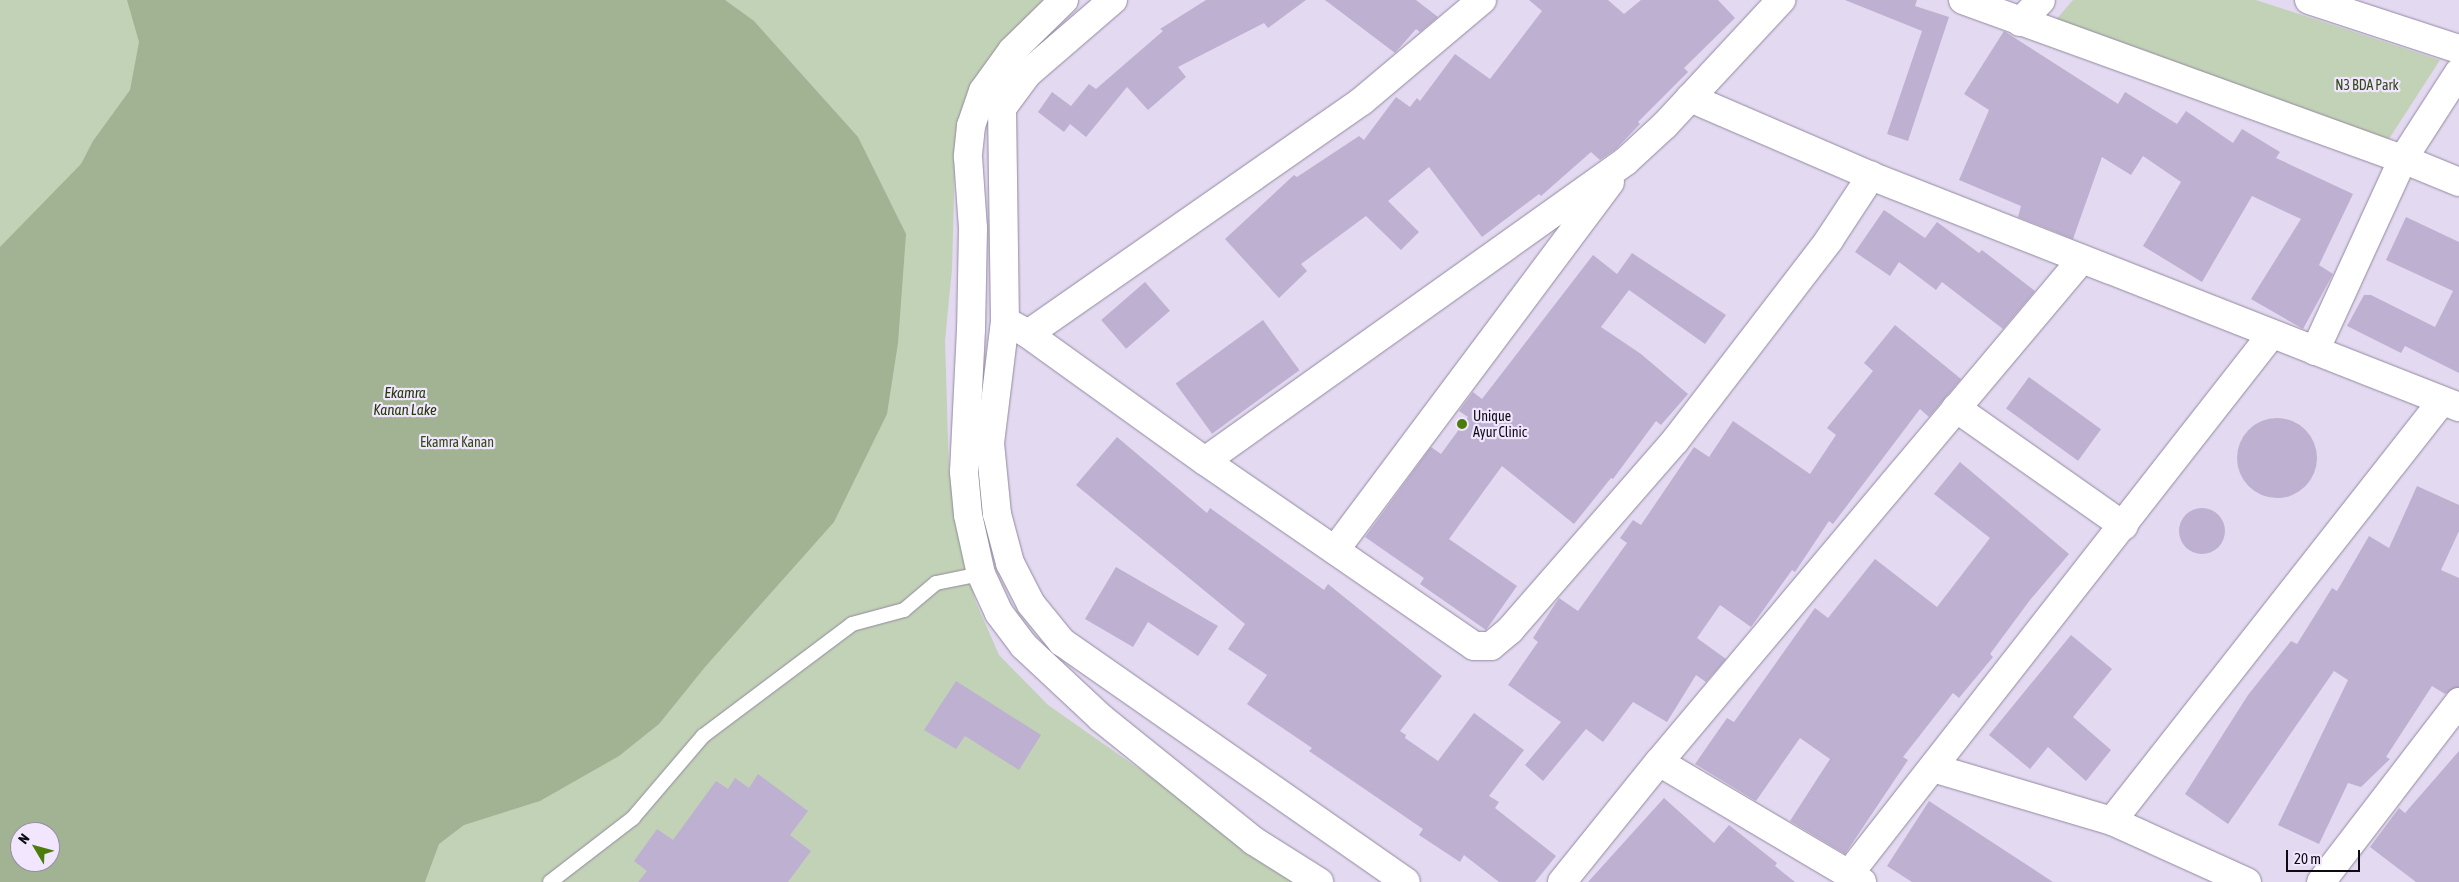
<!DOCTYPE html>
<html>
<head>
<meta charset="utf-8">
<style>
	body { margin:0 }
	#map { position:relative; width:2459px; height:882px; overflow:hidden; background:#e3d9f1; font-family:"Asap Condensed",sans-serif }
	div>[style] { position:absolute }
	.green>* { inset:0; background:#c2d2b6 }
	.water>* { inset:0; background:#a1b393 }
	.building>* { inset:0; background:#beb0d1; transform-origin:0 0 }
	.round { border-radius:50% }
	.roads { filter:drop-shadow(0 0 1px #92899f) drop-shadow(0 0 1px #92899f) }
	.lane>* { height:14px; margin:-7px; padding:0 7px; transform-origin:7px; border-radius:7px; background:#fff }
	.street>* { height:28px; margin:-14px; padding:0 14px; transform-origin:14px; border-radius:14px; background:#fff }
	.secondary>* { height:28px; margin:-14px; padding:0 14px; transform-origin:14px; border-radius:14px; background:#fff }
	.dots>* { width:14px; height:14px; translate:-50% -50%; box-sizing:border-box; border:2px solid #f1e6fe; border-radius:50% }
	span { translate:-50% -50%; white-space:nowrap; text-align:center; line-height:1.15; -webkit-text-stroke:4.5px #f1e6fe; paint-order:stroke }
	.park-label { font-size:14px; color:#314a1a }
	.poi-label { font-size:14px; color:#0d0a12 }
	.left { translate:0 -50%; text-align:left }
	.water-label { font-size:15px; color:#213907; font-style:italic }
	.north { position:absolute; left:10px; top:822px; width:50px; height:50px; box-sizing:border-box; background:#f1e6fe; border:1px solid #968ea0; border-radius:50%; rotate:307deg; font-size:14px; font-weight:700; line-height:20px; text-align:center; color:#0d0a12 }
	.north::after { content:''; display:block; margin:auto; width:18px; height:22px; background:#4c7d0c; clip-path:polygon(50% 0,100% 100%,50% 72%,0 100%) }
	.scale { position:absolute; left:2286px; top:850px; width:74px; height:22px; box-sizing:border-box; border:2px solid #0d0a12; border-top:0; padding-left:6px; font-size:15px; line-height:18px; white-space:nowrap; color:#0d0a12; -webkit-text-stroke:4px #f1e6fe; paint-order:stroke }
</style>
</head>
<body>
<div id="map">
	<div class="green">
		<i style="clip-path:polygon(evenodd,0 0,1069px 0,985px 96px,955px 158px,952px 269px,945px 341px,949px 471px,975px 600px,999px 655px,1048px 705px,1301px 882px,0 882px,0 0,20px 832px,50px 832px,50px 862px,20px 862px,20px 832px)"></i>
		<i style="clip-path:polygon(2073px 0,2256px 0,2440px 60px,2387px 142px,2054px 22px)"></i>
	</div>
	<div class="water">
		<i style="clip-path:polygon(evenodd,127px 0,725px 0,754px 21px,858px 137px,906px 234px,898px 343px,887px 414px,834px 522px,705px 667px,659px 724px,619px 756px,540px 801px,464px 825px,439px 844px,425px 882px,0 882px,0 247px,81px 164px,93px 141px,130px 90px,139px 42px,127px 0,20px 832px,50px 832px,50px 862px,20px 862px,20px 832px)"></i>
	</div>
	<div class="building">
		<i style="clip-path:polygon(1206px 0,1306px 0,1268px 28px,1264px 23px,1178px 67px,1186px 77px,1148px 110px,1127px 87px,1086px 137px,1070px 124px,1064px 132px,1038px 112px,1052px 92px,1071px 106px,1089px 84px,1096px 89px,1163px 31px,1160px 29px)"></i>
		<i style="clip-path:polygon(1325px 0,1416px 0,1438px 17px,1420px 32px,1416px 29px,1395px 53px)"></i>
		<i style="clip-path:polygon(1529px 0,1608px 0,1624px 14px,1641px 0,1718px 0,1735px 18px,1684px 68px,1688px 72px,1638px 122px,1640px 124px,1616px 149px,1600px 160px,1591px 152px,1541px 196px,1539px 194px,1482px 237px,1429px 167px,1388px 201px,1419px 232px,1401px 250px,1366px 216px,1301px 264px,1307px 271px,1279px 298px,1225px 239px,1294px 175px,1297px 177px,1359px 136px,1364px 140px,1396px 97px,1410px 107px,1417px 98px,1420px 101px,1455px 54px,1490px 79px,1542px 11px)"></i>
		<i style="clip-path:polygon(1845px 0,1917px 0,1915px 6px,1949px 17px,1908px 141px,1887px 134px,1922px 31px)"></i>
		<i style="clip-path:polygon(2004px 31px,2118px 104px,2125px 92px,2177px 124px,2186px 111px,2233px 143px,2242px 129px,2280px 152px,2276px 158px,2353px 194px,2319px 265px,2333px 274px,2303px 329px,2251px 299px,2301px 219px,2252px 196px,2202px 282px,2143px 246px,2181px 182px,2143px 156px,2131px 175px,2102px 157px,2073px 239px,2018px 217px,2021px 206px,1959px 180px,1989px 110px,1964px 94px)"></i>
		<i style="clip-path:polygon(1884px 210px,1925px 238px,1937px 222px,1979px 253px,1982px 250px,2035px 291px,2003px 329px,1942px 282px,1936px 290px,1899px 262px,1890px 276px,1855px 252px)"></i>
		<i style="clip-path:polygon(2406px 217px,2459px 242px,2459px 373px,2405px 346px,2401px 353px,2347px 326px,2364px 295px,2371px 295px,2435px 327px,2453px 291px,2386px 260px)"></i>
		<i style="clip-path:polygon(1632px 253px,1726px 315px,1705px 344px,1629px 290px,1601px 327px,1641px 354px,1688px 394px,1661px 425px,1656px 421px,1613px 479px,1611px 478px,1574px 524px,1502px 466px,1449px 539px,1517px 586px,1486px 630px,1420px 584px,1424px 578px,1365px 537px,1431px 447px,1441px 454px,1468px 417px,1459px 411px,1473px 392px,1482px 399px,1593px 255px,1617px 274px)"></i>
		<i style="left:1145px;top:282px;width:38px;height:58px;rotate:49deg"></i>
		<i style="left:1263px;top:320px;width:62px;height:108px;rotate:54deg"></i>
		<i style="clip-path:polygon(1895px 325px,1961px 379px,1929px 417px,1920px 409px,1833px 524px,1829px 521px,1795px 572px,1792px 570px,1751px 627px,1720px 605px,1697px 638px,1726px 659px,1706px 682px,1696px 675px,1667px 722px,1633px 702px,1603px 742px,1586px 729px,1543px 781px,1525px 765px,1561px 722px,1508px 685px,1538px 642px,1533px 638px,1559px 598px,1578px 611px,1627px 543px,1620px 538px,1633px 520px,1641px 525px,1694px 447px,1709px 457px,1733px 421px,1810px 474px,1836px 435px,1827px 428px,1873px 371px,1864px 363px)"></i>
		<i style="left:2029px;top:377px;width:89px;height:39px;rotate:36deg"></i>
		<i class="round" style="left:2237px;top:418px;width:80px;height:80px"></i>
		<i style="clip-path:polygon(1117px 437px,1207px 513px,1210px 508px,1324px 590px,1328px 584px,1442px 676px,1400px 731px,1406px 735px,1405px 738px,1438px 761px,1474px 713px,1524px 750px,1489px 796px,1499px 802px,1495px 808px,1556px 856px,1535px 882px,1499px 882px,1464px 855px,1460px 862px,1419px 835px,1423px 829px,1309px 751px,1312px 748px,1247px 704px,1267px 675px,1228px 649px,1245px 624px,1076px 485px)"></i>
		<i style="clip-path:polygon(1960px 462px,2069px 554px,2030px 600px,1990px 654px,1993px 657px,1959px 698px,1953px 693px,1903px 757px,1908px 760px,1845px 854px,1790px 821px,1830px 759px,1800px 738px,1756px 801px,1695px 764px,1727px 718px,1734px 722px,1815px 608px,1828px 618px,1875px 559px,1937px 607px,1990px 538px,1934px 494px)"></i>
		<i style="clip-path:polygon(2417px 486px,2459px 505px,2459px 531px,2441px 570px,2459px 578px,2459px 687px,2445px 694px,2432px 686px,2386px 757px,2390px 759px,2361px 787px,2348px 783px,2319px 844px,2278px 825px,2348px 680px,2334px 671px,2228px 824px,2185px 794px,2248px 695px,2291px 641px,2297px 644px,2332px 588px,2337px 591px,2369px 536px,2389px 548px)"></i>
		<i class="round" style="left:2179px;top:508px;width:46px;height:46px"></i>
		<i style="clip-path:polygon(1116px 567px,1218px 626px,1198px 656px,1148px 622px,1133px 647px,1085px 619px)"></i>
		<i style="clip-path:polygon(2071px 635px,2112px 669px,2073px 717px,2111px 750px,2086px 781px,2048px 747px,2030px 769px,1989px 735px)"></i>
		<i style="clip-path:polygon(956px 681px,1041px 735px,1019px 770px,965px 736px,956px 749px,924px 730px)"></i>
		<i style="clip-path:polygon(2459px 751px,2459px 882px,2416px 882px,2370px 847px,2399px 808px,2405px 813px)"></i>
		<i style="clip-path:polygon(758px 774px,808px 811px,790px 835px,811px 851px,788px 882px,638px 882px,647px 871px,634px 861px,657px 829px,673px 840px,716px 781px,728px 789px,735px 778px,749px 788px)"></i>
		<i style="clip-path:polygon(1664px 798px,1714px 843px,1729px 825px,1777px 863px,1775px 866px,1795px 882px,1588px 882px)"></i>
		<i style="clip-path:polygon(1929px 801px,2053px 882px,1912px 882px,1887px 866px)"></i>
	</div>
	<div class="roads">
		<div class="lane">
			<i style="left:550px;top:882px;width:105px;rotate:-37.6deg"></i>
			<i style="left:633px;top:818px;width:108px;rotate:-49.5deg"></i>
			<i style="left:703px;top:736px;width:186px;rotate:-36.9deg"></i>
			<i style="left:852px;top:624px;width:54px;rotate:-15.1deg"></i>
			<i style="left:904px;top:610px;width:42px;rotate:-40.2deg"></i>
			<i style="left:936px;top:583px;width:46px;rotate:-11.3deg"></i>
		</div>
		<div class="street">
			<i style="left:1963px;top:0;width:468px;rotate:19.9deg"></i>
			<i style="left:2403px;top:159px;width:61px;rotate:22.3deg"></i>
			<i style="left:2309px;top:0;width:158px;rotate:18.1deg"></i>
			<i style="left:2020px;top:22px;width:30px;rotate:-46deg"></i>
			<i style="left:1690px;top:98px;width:197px;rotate:23.3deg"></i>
			<i style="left:1871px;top:176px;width:632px;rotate:21.45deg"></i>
			<i style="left:1005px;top:321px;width:26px;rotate:29deg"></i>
			<i style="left:1028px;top:334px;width:218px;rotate:35.7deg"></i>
			<i style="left:1205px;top:461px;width:326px;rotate:34.5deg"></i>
			<i style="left:1474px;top:646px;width:17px"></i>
			<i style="left:1491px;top:646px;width:25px;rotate:-40deg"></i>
			<i style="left:1510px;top:630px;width:251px;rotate:-48.9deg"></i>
			<i style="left:1675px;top:441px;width:253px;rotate:-52.5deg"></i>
			<i style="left:1829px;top:240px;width:77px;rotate:-56.7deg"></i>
			<i style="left:1028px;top:334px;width:407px;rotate:-34.9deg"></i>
			<i style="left:1362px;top:101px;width:157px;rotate:-40.1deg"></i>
			<i style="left:2315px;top:351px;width:211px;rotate:-65.4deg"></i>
			<i style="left:2403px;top:159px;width:103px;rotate:-57.2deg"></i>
			<i style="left:1956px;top:408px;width:205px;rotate:35.1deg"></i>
			<i style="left:1205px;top:461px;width:517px;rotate:-35.47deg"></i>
			<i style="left:1626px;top:161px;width:53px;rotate:-42.7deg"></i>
			<i style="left:1665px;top:125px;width:171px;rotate:-47.1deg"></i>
			<i style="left:1335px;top:550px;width:459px;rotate:-53.2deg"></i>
			<i style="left:1659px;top:762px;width:236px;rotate:30.6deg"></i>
			<i style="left:1933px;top:768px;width:187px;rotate:16.5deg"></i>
			<i style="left:2112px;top:821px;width:148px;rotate:24.3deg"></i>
			<i style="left:2112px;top:821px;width:534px;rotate:-51.84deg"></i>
			<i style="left:1849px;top:874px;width:686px;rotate:-51.93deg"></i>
			<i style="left:1562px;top:882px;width:154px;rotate:-51.1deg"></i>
			<i style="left:1659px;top:762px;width:657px;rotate:-49.94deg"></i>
			<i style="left:2321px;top:882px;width:227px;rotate:-52.5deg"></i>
		</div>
		<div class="secondary">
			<i style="left:1064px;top:0;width:73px;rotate:135.6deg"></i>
			<i style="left:1012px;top:51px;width:49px;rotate:125.9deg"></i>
			<i style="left:983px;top:91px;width:37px;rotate:109deg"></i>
			<i style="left:971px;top:126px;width:31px;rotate:96deg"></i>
			<i style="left:968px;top:157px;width:71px;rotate:86deg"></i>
			<i style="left:973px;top:228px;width:101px;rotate:91.1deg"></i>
			<i style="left:971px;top:329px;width:143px;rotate:92.8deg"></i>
			<i style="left:964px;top:472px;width:43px;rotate:84.7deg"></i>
			<i style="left:968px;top:515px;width:60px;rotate:77.6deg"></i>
			<i style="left:981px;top:574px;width:43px;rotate:65.2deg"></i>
			<i style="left:999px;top:613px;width:41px;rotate:52.9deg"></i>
			<i style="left:1024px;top:646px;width:105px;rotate:43.1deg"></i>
			<i style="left:1101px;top:718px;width:196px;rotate:38.8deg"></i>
			<i style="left:1254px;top:841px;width:77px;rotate:32.2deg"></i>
			<i style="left:1113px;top:0;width:112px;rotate:139.3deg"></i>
			<i style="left:1028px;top:73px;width:44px;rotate:126.6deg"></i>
			<i style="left:1002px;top:108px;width:213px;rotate:89.2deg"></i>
			<i style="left:1005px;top:321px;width:123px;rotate:97deg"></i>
			<i style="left:990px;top:443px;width:71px;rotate:84.4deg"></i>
			<i style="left:997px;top:514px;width:51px;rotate:75.1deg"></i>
			<i style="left:1010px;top:563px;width:46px;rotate:62.9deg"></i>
			<i style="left:1031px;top:604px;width:49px;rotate:50.8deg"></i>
			<i style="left:1062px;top:642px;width:419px;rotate:34.9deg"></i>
		</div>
	</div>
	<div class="dots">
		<i style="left:1462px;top:424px;background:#4c7d0c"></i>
	</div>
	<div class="park-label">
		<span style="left:2367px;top:85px">N3 BDA Park</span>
		<span style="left:457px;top:442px">Ekamra Kanan</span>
	</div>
	<div class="poi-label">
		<span class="left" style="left:1473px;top:424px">Unique<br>Ayur Clinic</span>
	</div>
	<div class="water-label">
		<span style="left:405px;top:401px">Ekamra<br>Kanan Lake</span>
	</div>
	<div class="north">N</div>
	<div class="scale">20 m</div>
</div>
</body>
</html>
